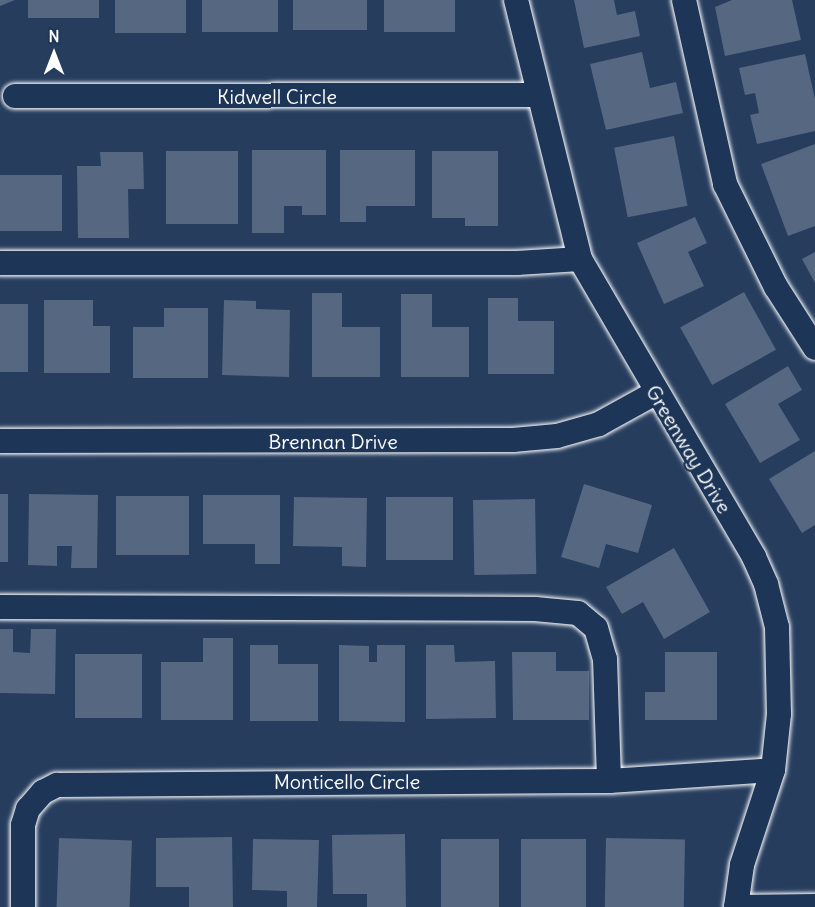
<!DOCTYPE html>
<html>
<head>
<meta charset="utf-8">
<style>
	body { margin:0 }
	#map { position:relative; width:815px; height:907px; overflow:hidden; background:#263d5e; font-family:Delius,sans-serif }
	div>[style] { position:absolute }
	.building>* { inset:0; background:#556781; transform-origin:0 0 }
	.roads { filter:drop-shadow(0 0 2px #fff) drop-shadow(0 0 2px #fff) }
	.minor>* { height:24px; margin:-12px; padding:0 12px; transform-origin:12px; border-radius:12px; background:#1d3557 }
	span { translate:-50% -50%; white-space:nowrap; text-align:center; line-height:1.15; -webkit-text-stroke:5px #1d3557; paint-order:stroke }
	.street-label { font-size:20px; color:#fff }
	.north { position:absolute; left:24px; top:24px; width:60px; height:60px; -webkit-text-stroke:4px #1d3557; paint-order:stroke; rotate:0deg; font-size:16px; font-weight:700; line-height:24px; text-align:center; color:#fff }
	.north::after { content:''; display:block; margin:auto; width:21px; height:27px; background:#fff; clip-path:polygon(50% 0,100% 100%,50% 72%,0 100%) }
</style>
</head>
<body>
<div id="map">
	<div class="building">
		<i style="clip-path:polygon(0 0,15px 0,0 6px)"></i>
		<i style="left:28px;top:0;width:71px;height:18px"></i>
		<i style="left:115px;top:0;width:71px;height:33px"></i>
		<i style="left:202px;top:0;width:76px;height:32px"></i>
		<i style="left:293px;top:0;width:74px;height:30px"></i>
		<i style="left:384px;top:0;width:71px;height:32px"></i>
		<i style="clip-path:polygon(574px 0,614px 0,617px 15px,635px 11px,640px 36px,584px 48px)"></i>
		<i style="clip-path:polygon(732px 0,792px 0,801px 40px,725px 56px,715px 7px)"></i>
		<i style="clip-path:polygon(642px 52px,650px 88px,676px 82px,683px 113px,606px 130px,590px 64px)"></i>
		<i style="clip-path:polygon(805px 54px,815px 99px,815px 131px,757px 144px,750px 115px,759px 113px,755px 93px,745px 95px,739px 68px)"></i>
		<i style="left:674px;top:136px;width:71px;height:61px;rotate:79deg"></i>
		<i style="clip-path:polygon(815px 144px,815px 226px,788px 236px,761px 164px)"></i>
		<i style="clip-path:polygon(252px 150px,326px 150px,326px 215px,302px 215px,302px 206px,284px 206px,284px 233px,252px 233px)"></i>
		<i style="clip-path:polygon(340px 150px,415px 150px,415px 206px,366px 206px,366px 222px,340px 222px)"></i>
		<i style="left:166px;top:151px;width:72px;height:73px"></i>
		<i style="clip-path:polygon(432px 151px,498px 151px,498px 226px,465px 226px,465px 218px,432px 218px)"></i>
		<i style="clip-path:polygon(100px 152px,143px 152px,144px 189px,128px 189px,129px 238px,78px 238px,77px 166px,101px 166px)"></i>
		<i style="left:0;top:175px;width:62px;height:56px"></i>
		<i style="clip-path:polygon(695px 217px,707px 243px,688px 252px,704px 286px,664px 304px,637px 243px)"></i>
		<i style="clip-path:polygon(815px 252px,815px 283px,802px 259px)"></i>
		<i style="left:744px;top:292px;width:66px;height:73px;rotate:61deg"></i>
		<i style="clip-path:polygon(312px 293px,342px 293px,342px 327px,380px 327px,380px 377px,312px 377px)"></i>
		<i style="clip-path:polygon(401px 294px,432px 294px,432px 327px,469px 327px,469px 377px,401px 377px)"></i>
		<i style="clip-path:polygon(488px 298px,518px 298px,518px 321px,554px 321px,554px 374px,488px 374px)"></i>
		<i style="clip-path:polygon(44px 300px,93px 300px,93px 326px,110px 326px,110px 373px,44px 373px)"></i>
		<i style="clip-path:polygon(224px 300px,256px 301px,256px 309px,290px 310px,289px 377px,222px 375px)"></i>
		<i style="left:0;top:304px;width:28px;height:68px"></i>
		<i style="clip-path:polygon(164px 308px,208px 308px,208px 378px,133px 378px,133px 327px,164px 327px)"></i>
		<i style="clip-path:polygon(788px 366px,802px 390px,778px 404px,800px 440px,760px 463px,725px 404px)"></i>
		<i style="clip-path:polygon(815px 451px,815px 525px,802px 533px,769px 479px)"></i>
		<i style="clip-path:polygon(584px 484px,652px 505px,638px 553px,606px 544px,599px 568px,561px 557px)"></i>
		<i style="left:0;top:494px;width:8px;height:68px"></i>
		<i style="clip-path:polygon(29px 494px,98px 495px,97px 568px,71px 568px,72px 546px,57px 546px,57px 566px,28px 565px)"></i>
		<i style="clip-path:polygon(203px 495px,280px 495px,280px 564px,255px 564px,255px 544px,203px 544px)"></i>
		<i style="left:116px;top:496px;width:73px;height:59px"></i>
		<i style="clip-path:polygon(294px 497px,367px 498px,366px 567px,342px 566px,342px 547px,293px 546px)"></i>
		<i style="left:386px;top:497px;width:67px;height:63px"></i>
		<i style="left:535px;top:499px;width:75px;height:62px;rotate:89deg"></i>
		<i style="clip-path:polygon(674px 548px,710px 612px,664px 639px,643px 602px,622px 614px,606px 587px)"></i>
		<i style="clip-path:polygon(0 629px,13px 629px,13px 652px,30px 653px,31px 629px,56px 629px,55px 694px,0 693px)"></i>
		<i style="clip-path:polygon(203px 638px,233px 638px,233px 720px,161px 720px,161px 662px,203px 662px)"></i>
		<i style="clip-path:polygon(250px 645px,278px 645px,278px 664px,318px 664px,318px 721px,250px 721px)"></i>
		<i style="clip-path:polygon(339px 645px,369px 646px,369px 662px,377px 662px,377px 645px,405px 645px,405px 722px,339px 721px)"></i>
		<i style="clip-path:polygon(426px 645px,454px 645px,455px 662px,495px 661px,496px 718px,426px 719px)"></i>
		<i style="clip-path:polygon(512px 652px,556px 652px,556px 671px,589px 671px,589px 720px,513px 720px)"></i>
		<i style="clip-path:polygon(665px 652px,717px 652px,717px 720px,645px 720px,645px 692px,665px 692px)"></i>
		<i style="left:75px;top:654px;width:67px;height:64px"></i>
		<i style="clip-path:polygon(405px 834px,406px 907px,367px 907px,367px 894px,333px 894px,332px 835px)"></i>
		<i style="clip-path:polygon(232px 837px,233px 907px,189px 907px,189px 887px,156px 887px,156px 838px)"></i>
		<i style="left:59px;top:838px;width:73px;height:69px;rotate:2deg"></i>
		<i style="left:606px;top:838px;width:79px;height:69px;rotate:1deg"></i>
		<i style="clip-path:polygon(253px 839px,319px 840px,317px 907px,287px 907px,287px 891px,252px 890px)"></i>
		<i style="left:441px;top:839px;width:58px;height:68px"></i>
		<i style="left:521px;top:839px;width:65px;height:68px"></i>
	</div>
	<div class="roads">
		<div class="minor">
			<i style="left:516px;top:0;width:267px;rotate:76.1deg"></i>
			<i style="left:580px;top:259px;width:345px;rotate:59.7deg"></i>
			<i style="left:754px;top:557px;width:30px;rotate:66deg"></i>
			<i style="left:766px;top:584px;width:44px;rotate:75.7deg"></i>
			<i style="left:777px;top:627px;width:87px;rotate:88.7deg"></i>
			<i style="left:779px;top:714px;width:56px;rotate:96.1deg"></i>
			<i style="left:773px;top:770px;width:100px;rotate:108.1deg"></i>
			<i style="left:742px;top:865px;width:42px;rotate:98.1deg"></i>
			<i style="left:684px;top:0;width:189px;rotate:77.4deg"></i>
			<i style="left:725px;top:184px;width:115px;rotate:63.7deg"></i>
			<i style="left:776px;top:287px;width:72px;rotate:57.4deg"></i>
			<i style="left:15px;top:96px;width:524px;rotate:-0.11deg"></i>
			<i style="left:0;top:263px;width:517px"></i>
			<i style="left:517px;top:263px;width:63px;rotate:-3.6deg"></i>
			<i style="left:0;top:441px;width:513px;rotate:-0.11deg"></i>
			<i style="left:513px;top:440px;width:44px;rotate:-5.2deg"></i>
			<i style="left:557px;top:436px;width:44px;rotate:-15.9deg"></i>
			<i style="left:599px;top:424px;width:64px;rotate:-29deg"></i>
			<i style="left:0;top:607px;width:535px;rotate:0.21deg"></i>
			<i style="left:535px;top:609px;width:43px;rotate:5.3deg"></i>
			<i style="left:578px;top:613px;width:23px;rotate:40deg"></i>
			<i style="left:596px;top:628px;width:32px;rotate:74deg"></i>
			<i style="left:605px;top:659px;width:122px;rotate:88.1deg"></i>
			<i style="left:23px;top:907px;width:82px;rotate:-90deg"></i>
			<i style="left:23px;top:825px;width:17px;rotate:-73deg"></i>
			<i style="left:28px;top:809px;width:23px;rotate:-49deg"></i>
			<i style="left:43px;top:792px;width:16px;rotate:-27deg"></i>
			<i style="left:57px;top:785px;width:552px;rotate:-0.42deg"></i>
			<i style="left:609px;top:781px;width:164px;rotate:-3.8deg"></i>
			<i style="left:736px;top:907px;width:79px;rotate:-0.7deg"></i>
		</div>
	</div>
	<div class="street-label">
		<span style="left:277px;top:96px">Kidwell Circle</span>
		<span style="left:333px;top:441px">Brennan Drive</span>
		<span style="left:689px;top:449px;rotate:59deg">Greenway Drive</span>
		<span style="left:347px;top:781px">Monticello Circle</span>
	</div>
	<div class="north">N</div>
</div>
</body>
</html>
